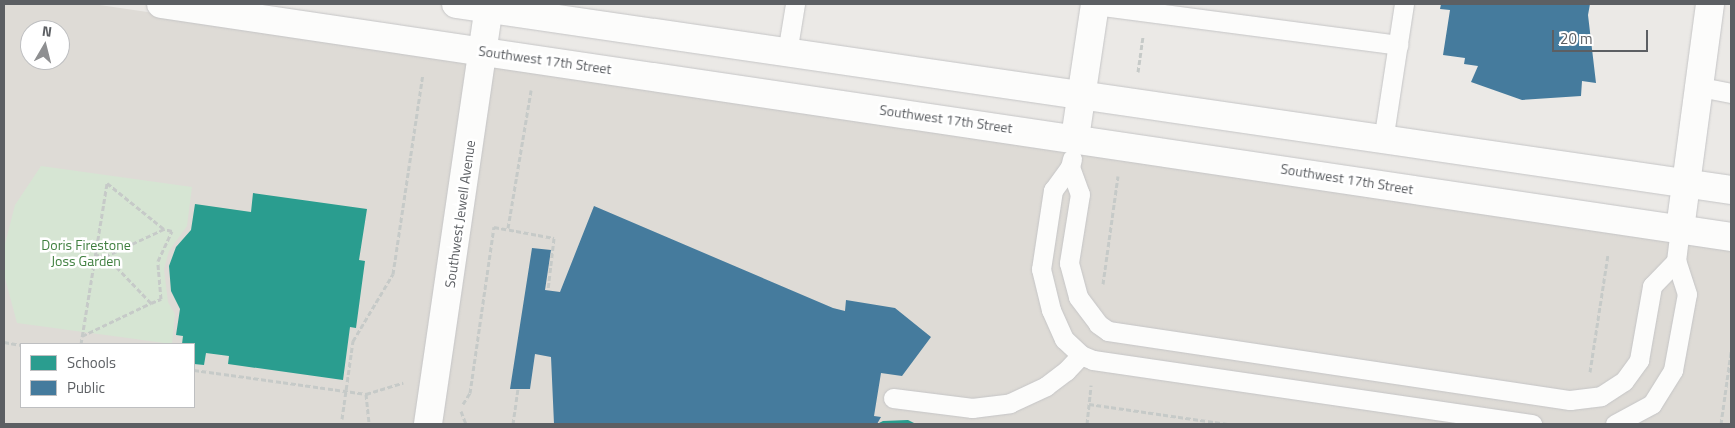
<!DOCTYPE html>
<html>
<head>
<meta charset="utf-8">
<style>
	body { margin:0 }
	#map { position:relative; width:1735px; height:428px; overflow:hidden; background:#ebe9e6; font-family:"Titillium Web",sans-serif }
	div>[style] { position:absolute }
	.education>* { inset:0; background:#dedbd6 }
	.green>* { inset:0; background:#d6e5d3 }
	.schools>* { inset:0; background:#2a9d8f }
	.public>* { inset:0; background:#457b9d }
	.path>* { height:3px; margin-top:-1.5px; transform-origin:0; background:repeating-linear-gradient(90deg,#c6cac8 0 5px,transparent 0 7.5px) }
	.roads { filter:drop-shadow(0 0 1px #c5c5c6) drop-shadow(0 0 1px #c5c5c6) }
	.service>* { height:19px; margin:-9.5px; padding:0 9.5px; transform-origin:9.5px; border-radius:9.5px; background:#fcfcfb }
	.minor>* { height:28px; margin:-14px; padding:0 14px; transform-origin:14px; border-radius:14px; background:#fcfcfb }
	.secondary>* { height:28px; margin:-14px; padding:0 14px; transform-origin:14px; border-radius:14px; background:#fcfcfb }
	span { translate:-50% -50%; white-space:nowrap; text-align:center; line-height:1.15; -webkit-text-stroke:5px #fff; paint-order:stroke }
	.street-label { font-size:14px; color:#5c5f63 }
	.park-label { font-size:14px; color:#3f7f3f }
	.frame { position:absolute; inset:0; border:5px solid #5c5f63; pointer-events:none }
	.legend { position:absolute; left:20px; top:343px; width:175px; height:65px; box-sizing:border-box; background:#fff; border:1px solid #bebfc1; margin:0; padding:6px 9px; list-style:none; font-size:15px; color:#5c5f63 }
	.legend li { display:flex; align-items:center; gap:10px; height:25px }
	.legend b { width:25px; border:1px solid #bebfc1 }
	.north { position:absolute; left:20px; top:20px; width:50px; height:50px; box-sizing:border-box; background:#fff; border:1px solid #bebfc1; border-radius:50%; rotate:8deg; font-size:14px; font-weight:700; line-height:20px; text-align:center; color:#5c5f63 }
	.north::after { content:''; display:block; margin:auto; width:18px; height:22px; background:#8e8f91; clip-path:polygon(50% 0,100% 100%,50% 72%,0 100%) }
	.scale { position:absolute; left:1552px; top:30px; width:96px; height:22px; box-sizing:border-box; border:2px solid #5c5f63; border-top:0; padding-left:6px; font-size:15px; line-height:18px; white-space:nowrap; color:#5c5f63; -webkit-text-stroke:4px #fff; paint-order:stroke }
</style>
</head>
<body>
<div id="map">
	<div class="education">
		<i style="clip-path:polygon(evenodd,4px 4px,93px 4px,1731px 246px,1731px 424px,4px 424px,4px 4px,30px 30px,60px 30px,60px 60px,30px 60px,30px 30px,4px 4px,21px 344px,194px 344px,194px 407px,21px 407px,21px 344px)"></i>
	</div>
	<div class="green">
		<i style="clip-path:polygon(41px 166px,192px 187px,187px 226px,169px 251px,164px 269px,168px 302px,175px 314px,172px 344px,17px 323px,5px 278px,5px 244px,15px 205px)"></i>
	</div>
	<div class="schools">
		<i style="clip-path:polygon(253px 193px,367px 209px,359px 260px,365px 261px,356px 328px,350px 327px,343px 380px,228px 364px,229px 356px,206px 353px,204px 365px,194px 364px,194px 344px,182px 344px,183px 336px,176px 335px,180px 309px,171px 291px,169px 266px,176px 247px,191px 230px,195px 204px,251px 212px)"></i>
		<i style="clip-path:polygon(908px 420px,916px 424px,877px 424px,883px 421px)"></i>
	</div>
	<div class="public">
		<i style="clip-path:polygon(1441px 4px,1590px 4px,1588px 15px,1596px 83px,1582px 81px,1581px 96px,1522px 100px,1471px 82px,1478px 66px,1464px 64px,1465px 58px,1443px 55px,1450px 10px,1440px 9px)"></i>
		<i style="clip-path:polygon(594px 206px,833px 308px,845px 311px,846px 300px,895px 308px,931px 337px,902px 376px,881px 373px,874px 416px,881px 417px,877px 424px,554px 424px,551px 357px,535px 354px,530px 389px,510px 389px,532px 248px,551px 250px,545px 290px,560px 292px)"></i>
	</div>
	<div class="path">
		<i style="left:1138px;top:72px;width:35px;rotate:-82deg"></i>
		<i style="left:508px;top:228px;width:140px;rotate:-80.5deg"></i>
		<i style="left:1103px;top:284px;width:109px;rotate:-82.1deg"></i>
		<i style="left:151px;top:303px;width:11px;rotate:-22deg"></i>
		<i style="left:161px;top:299px;width:38px;rotate:-95deg"></i>
		<i style="left:158px;top:261px;width:33px;rotate:-65deg"></i>
		<i style="left:172px;top:231px;width:8px;rotate:-166deg"></i>
		<i style="left:82px;top:336px;width:76px;rotate:-25.6deg"></i>
		<i style="left:151px;top:303px;width:65px;rotate:-133.8deg"></i>
		<i style="left:4px;top:342px;width:17px;rotate:10deg"></i>
		<i style="left:81px;top:344px;width:163px;rotate:-80.8deg"></i>
		<i style="left:107px;top:183px;width:73px;rotate:38.9deg"></i>
		<i style="left:164px;top:229px;width:64px;rotate:155deg"></i>
		<i style="left:106px;top:256px;width:10px;rotate:-174deg"></i>
		<i style="left:194px;top:370px;width:174px;rotate:7.9deg"></i>
		<i style="left:366px;top:394px;width:39px;rotate:-17deg"></i>
		<i style="left:1590px;top:372px;width:118px;rotate:-81.3deg"></i>
		<i style="left:366px;top:394px;width:30px;rotate:84deg"></i>
		<i style="left:463px;top:404px;width:13px;rotate:-58deg"></i>
		<i style="left:470px;top:393px;width:168px;rotate:-81.8deg"></i>
		<i style="left:494px;top:227px;width:61px;rotate:10.4deg"></i>
		<i style="left:554px;top:238px;width:52px;rotate:96.6deg"></i>
		<i style="left:1089px;top:404px;width:140px;rotate:8.2deg"></i>
		<i style="left:461px;top:411px;width:14px;rotate:69deg"></i>
		<i style="left:342px;top:419px;width:79px;rotate:-82deg"></i>
		<i style="left:353px;top:341px;width:78px;rotate:-59.2deg"></i>
		<i style="left:393px;top:274px;width:202px;rotate:-81.5deg"></i>
		<i style="left:513px;top:424px;width:35px;rotate:-82deg"></i>
		<i style="left:1087px;top:424px;width:39px;rotate:-84deg"></i>
		<i style="left:1721px;top:424px;width:73px;rotate:-82.1deg"></i>
	</div>
	<div class="roads">
		<div class="service">
			<i style="left:1095px;top:5px;width:306px;rotate:7.5deg"></i>
			<i style="left:787px;top:53px;width:50px;rotate:-80.7deg"></i>
			<i style="left:1700px;top:87px;width:32px;rotate:11deg"></i>
			<i style="left:1383px;top:141px;width:139px;rotate:-81.3deg"></i>
			<i style="left:1072px;top:159px;width:8px;rotate:104deg"></i>
			<i style="left:1070px;top:167px;width:29px;rotate:126deg"></i>
			<i style="left:1053px;top:190px;width:80px;rotate:98.6deg"></i>
			<i style="left:1041px;top:269px;width:42px;rotate:76.3deg"></i>
			<i style="left:1051px;top:310px;width:32px;rotate:66deg"></i>
			<i style="left:1064px;top:339px;width:23px;rotate:43deg"></i>
			<i style="left:1081px;top:355px;width:13px;rotate:23deg"></i>
			<i style="left:1093px;top:360px;width:444px;rotate:8.3deg"></i>
			<i style="left:1070px;top:167px;width:29px;rotate:70deg"></i>
			<i style="left:1080px;top:194px;width:70px;rotate:99.1deg"></i>
			<i style="left:1069px;top:263px;width:35px;rotate:75deg"></i>
			<i style="left:1078px;top:297px;width:34px;rotate:53deg"></i>
			<i style="left:1098px;top:324px;width:12px;rotate:35deg"></i>
			<i style="left:1108px;top:331px;width:467px;rotate:8.5deg"></i>
			<i style="left:1570px;top:400px;width:31px;rotate:-7deg"></i>
			<i style="left:1601px;top:396px;width:27px;rotate:-33deg"></i>
			<i style="left:1624px;top:381px;width:26px;rotate:-54deg"></i>
			<i style="left:1639px;top:360px;width:75px;rotate:-80deg"></i>
			<i style="left:1652px;top:286px;width:35px;rotate:-46deg"></i>
			<i style="left:893px;top:398px;width:80px;rotate:7.2deg"></i>
			<i style="left:972px;top:408px;width:38px;rotate:-7deg"></i>
			<i style="left:1010px;top:403px;width:40px;rotate:-25deg"></i>
			<i style="left:1046px;top:386px;width:25px;rotate:-37deg"></i>
			<i style="left:1066px;top:371px;width:22px;rotate:-47deg"></i>
			<i style="left:1615px;top:424px;width:42px;rotate:-28.4deg"></i>
			<i style="left:1652px;top:404px;width:40px;rotate:-58deg"></i>
			<i style="left:1673px;top:370px;width:77px;rotate:-79.6deg"></i>
			<i style="left:1687px;top:294px;width:35px;rotate:-108deg"></i>
			<i style="left:1676px;top:261px;width:32px;rotate:-83deg"></i>
		</div>
		<div class="minor">
			<i style="left:1075px;top:138px;width:135px;rotate:-81.5deg"></i>
			<i style="left:1680px;top:229px;width:227px;rotate:-82.4deg"></i>
			<i style="left:428px;top:424px;width:424px;rotate:-81.7deg"></i>
		</div>
		<div class="secondary">
			<i style="left:161px;top:4px;width:1587px;rotate:8.44deg"></i>
			<i style="left:456px;top:4px;width:1288px;rotate:8.3deg"></i>
		</div>
	</div>
	<div class="street-label">
		<span style="left:545px;top:60px;rotate:8deg">Southwest 17th Street</span>
		<span style="left:946px;top:119px;rotate:8deg">Southwest 17th Street</span>
		<span style="left:1347px;top:179px;rotate:9deg">Southwest 17th Street</span>
		<span style="left:460px;top:214px;rotate:-82deg">Southwest Jewell Avenue</span>
	</div>
	<div class="park-label">
		<span style="left:86px;top:253px">Doris Firestone<br>Joss Garden</span>
	</div>
	<div class="frame"></div>
	<ul class="legend">
	<li><b style="height:14px;background:#2a9d8f"></b>Schools</li>
	<li><b style="height:14px;background:#457b9d"></b>Public</li>
	</ul>
	<div class="north">N</div>
	<div class="scale">20 m</div>
</div>
</body>
</html>
